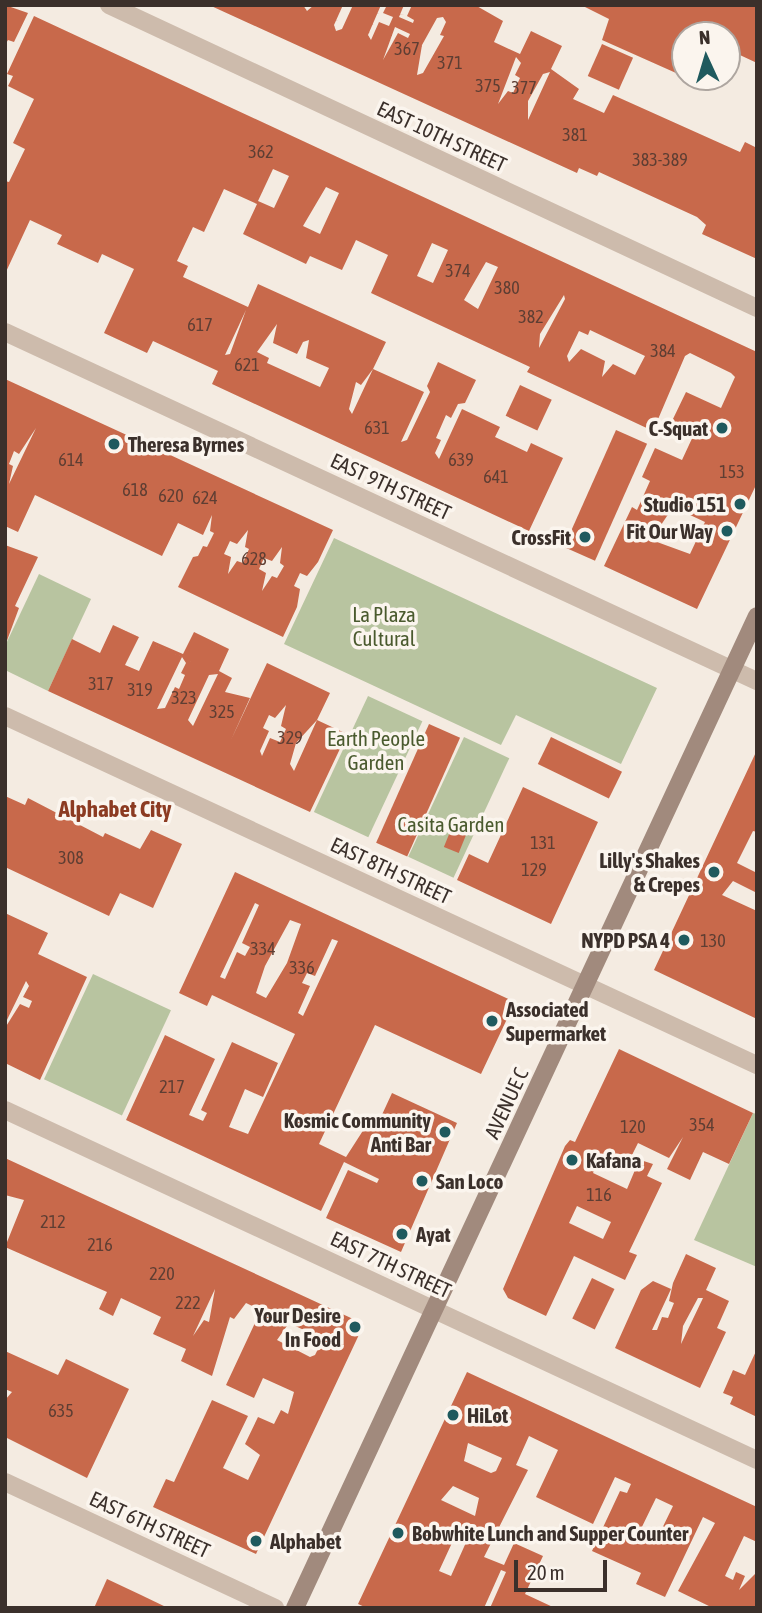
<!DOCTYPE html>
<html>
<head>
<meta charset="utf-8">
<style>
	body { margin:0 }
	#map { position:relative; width:762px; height:1613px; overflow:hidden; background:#f4ebe1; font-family:"Asap Condensed",sans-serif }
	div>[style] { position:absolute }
	.green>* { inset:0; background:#b8c4a0; transform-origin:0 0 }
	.building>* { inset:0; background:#c8694b; transform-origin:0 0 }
	.street>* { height:18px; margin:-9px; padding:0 9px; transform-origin:9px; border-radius:9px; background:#cdbbac }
	.secondary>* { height:18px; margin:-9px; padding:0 9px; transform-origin:9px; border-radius:9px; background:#a18a7d }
	.dots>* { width:19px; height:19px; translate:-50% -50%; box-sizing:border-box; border:4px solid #fbf5ee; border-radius:50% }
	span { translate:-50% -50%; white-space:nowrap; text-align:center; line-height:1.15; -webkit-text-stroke:7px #fbf5ee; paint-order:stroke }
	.number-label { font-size:18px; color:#5e3e33 }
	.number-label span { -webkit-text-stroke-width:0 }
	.street-label { font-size:21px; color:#3b302b }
	.poi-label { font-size:21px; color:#3b302b; font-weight:700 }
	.right { translate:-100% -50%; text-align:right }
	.left { translate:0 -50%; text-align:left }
	.park-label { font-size:21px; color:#4a5a2e }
	.neighbourhood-label { font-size:23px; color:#8c3b22; font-weight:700 }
	.frame { position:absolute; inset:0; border:7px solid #3b302b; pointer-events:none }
	.north { position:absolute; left:671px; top:21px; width:70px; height:70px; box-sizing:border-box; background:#fbf5ee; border:2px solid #aea6a0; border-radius:50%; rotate:356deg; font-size:19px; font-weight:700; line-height:28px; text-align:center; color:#3b302b }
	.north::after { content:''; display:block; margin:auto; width:24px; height:32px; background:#1f5a5e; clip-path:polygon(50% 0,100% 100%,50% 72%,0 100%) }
	.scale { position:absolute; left:514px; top:1560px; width:93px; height:32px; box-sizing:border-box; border:4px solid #3b302b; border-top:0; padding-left:9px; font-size:21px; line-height:24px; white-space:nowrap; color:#3b302b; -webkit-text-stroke:5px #fbf5ee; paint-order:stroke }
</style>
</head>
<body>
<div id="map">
	<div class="green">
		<i style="clip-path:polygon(334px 538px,657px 688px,621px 764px,516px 715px,501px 745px,284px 644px)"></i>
		<i style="clip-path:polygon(39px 574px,91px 599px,48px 691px,5px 670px,5px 646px)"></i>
		<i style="left:368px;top:696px;width:60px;height:128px;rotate:25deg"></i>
		<i style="left:464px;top:737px;width:50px;height:132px;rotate:25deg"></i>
		<i style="left:93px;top:974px;width:86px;height:116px;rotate:25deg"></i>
		<i style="clip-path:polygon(753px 1113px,757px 1114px,757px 1267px,694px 1240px)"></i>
	</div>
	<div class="building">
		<i style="clip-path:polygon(5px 5px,28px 13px,14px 42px,8px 40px,5px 45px)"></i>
		<i style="clip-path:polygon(evenodd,209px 5px,303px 5px,307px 11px,314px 5px,343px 5px,334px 25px,336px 31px,342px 29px,353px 5px,381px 5px,368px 35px,371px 40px,379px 22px,389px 26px,393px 17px,383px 13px,387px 5px,404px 5px,399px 17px,413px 23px,414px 20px,407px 16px,412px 5px,475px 5px,503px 21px,494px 42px,520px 54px,531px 31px,562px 46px,551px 69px,579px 89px,573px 99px,604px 113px,613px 95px,740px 152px,745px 142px,757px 148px,757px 259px,702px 234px,706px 225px,697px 217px,599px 172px,597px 176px,579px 168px,577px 173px,209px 5px,443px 17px,446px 22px,440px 35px,444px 36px,423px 73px,417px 75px,422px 45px,437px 18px,443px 17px,209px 5px,395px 27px,410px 34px,408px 38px,398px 33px,383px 60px,395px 27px,209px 5px,516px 57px,521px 63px,515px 75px,520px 78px,513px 93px,508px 91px,498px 104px,516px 57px,209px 5px,550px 72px,528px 120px,528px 101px,543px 74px,550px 72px)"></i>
		<i style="clip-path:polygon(581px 5px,757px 5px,757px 63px,727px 49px,727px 35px,685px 35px,685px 77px,602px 40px,609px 19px)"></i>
		<i style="clip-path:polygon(evenodd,34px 16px,757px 352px,757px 483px,697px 609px,604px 566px,632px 507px,637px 510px,650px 481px,642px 477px,655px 448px,682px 460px,695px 432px,672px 421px,686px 392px,721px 408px,735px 377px,731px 373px,690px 353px,685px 356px,653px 431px,527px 372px,530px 367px,371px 293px,388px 255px,356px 240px,342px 270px,310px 256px,306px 264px,243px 234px,257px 204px,224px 189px,204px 232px,193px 227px,177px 261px,188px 266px,183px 277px,248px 307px,258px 284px,386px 342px,373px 369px,361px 385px,356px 382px,349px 409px,352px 414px,373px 369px,424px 392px,401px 442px,407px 440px,430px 392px,427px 386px,438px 362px,476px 380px,465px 403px,458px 404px,451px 418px,446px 415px,436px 438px,441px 440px,435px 453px,439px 459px,462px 409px,500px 427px,495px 437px,527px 452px,531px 443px,563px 458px,529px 531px,212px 384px,218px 371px,153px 341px,147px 353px,104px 333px,134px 269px,102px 254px,98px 263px,57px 244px,62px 235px,30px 220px,5px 274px,5px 181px,9px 182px,25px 149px,13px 143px,34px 99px,8px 86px,13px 76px,7px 74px,34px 16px,273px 169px,289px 176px,274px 208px,258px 201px,273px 169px,34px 16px,326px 187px,339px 193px,320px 234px,303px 226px,326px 187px,34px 16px,432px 243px,448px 250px,433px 283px,417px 276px,432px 243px,34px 16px,486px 262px,498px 267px,478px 309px,464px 300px,486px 262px,34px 16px,564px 295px,565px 299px,539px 348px,540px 334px,564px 295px,34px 16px,246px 310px,230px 354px,225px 355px,246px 310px,34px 16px,277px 324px,273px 343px,297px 354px,303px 342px,309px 340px,306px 358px,329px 368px,320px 387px,267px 363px,269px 358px,257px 352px,277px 324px,34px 16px,590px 330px,645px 356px,635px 375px,613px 364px,602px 377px,605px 361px,581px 349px,569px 362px,567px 356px,579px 331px,588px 335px,590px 330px,34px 16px,673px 507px,705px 522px,690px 554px,657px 542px,653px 537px,673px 507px)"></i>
		<i style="left:602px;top:44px;width:34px;height:35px;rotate:24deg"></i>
		<i style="clip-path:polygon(evenodd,5px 379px,333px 530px,318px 562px,307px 576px,300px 573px,294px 586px,300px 589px,297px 607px,283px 637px,178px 587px,193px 557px,198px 556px,203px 546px,207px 547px,214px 533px,210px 531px,212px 515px,203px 535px,178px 523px,162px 556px,35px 495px,18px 532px,5px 526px,5px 379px,36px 428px,9px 484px,13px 466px,9px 464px,14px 451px,19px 454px,36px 428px,5px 379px,248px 530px,245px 547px,249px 549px,243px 563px,237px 561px,228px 574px,231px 557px,224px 554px,230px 541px,237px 544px,248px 530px,5px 379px,282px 547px,280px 563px,284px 566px,277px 578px,272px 576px,262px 591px,266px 573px,259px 569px,264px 558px,272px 561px,282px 547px)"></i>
		<i style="left:520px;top:385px;width:35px;height:34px;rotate:25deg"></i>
		<i style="left:616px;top:430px;width:34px;height:128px;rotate:24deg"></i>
		<i style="clip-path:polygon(5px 545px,38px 557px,15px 606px,19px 608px,5px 646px)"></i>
		<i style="clip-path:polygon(evenodd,113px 625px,139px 637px,125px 665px,139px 671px,153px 641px,183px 654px,194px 632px,229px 649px,219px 671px,232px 678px,225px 692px,250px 698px,231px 740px,267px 663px,330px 693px,317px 720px,347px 734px,310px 812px,48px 691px,72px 639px,100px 653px,113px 625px,182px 657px,186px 663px,181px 673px,185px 675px,179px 689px,175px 687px,165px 708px,157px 709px,182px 657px,113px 625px,218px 674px,193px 726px,188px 720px,209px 675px,218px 674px,113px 625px,286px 705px,281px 726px,286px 729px,280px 742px,270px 738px,262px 756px,260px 751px,269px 731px,263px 728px,269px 715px,275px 718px,286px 705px,113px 625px,317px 720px,294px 771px,290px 764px,296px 743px,317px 720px)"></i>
		<i style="left:429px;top:724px;width:34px;height:130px;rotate:24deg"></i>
		<i style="left:551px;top:737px;width:79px;height:30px;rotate:26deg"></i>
		<i style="clip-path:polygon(757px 750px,757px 832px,753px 831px,737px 863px,757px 873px,757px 893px,733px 881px,722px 895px,757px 911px,757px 1019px,654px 970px)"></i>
		<i style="clip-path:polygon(523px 787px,598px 822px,551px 924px,457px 880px,469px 854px,488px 863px)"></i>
		<i style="clip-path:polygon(5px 796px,25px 805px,28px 798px,103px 837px,105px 833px,140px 849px,151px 830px,182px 844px,153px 908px,120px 893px,109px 916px,5px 867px)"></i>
		<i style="left:454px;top:822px;width:16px;height:27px;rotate:22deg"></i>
		<i style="clip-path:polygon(evenodd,235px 872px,515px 1002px,481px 1074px,375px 1025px,319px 1144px,346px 1157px,373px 1115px,380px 1119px,392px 1093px,457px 1123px,401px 1252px,326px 1218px,348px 1170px,377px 1183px,379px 1179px,344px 1162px,321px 1211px,126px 1120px,165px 1035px,215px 1059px,189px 1115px,203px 1121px,207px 1113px,201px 1110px,232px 1042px,278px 1063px,263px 1097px,245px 1089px,229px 1127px,248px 1134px,295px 1034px,212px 995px,207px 1006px,179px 993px,235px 872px,255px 903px,259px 905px,242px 943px,250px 947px,245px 956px,237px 952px,225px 979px,220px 977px,255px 903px,235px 872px,290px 920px,301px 924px,287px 963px,266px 998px,256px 993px,265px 966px,290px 920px,235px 872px,332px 939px,338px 941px,303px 1016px,298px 1013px,310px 986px,302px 983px,307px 973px,315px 976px,332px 939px)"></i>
		<i style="clip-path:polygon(5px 913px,48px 933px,38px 954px,87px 977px,40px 1080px,5px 1063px,5px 1028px,20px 1004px,29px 1008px,32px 1001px,23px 997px,29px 986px,26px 981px,5px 1024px)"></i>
		<i style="clip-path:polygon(evenodd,619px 1049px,753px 1113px,729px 1164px,703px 1152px,690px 1180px,667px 1169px,683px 1137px,669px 1158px,638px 1143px,631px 1157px,653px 1164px,647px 1176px,662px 1183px,629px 1252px,637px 1255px,625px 1280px,574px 1256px,546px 1316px,508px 1298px,503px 1289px,565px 1146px,570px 1140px,575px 1142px,619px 1049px,602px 1155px,635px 1170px,627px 1189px,593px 1173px,602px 1155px,619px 1049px,577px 1206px,611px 1222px,603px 1239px,569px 1223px,577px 1206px)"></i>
		<i style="clip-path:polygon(evenodd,5px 1158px,364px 1324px,256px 1554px,153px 1507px,166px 1479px,174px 1482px,212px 1400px,248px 1416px,223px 1468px,248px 1480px,260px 1455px,245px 1444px,258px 1417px,274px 1424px,281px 1410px,288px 1414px,294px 1392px,263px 1378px,254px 1398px,226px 1385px,261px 1310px,246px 1303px,234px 1319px,230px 1317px,212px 1376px,181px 1361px,186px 1349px,153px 1334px,161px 1317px,121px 1298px,113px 1316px,99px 1309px,107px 1292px,5px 1247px,24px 1200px,5px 1195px,5px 1158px,215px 1289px,209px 1322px,204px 1320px,193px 1336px,215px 1289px,5px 1158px,289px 1323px,323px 1339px,315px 1355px,310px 1357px,277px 1340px,289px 1323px)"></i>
		<i style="clip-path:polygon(evenodd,686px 1254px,716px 1268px,706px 1290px,729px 1301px,717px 1328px,726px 1332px,700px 1388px,615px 1348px,641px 1290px,653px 1281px,671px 1289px,652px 1330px,657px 1330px,662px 1317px,668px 1318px,674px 1303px,669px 1301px,673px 1283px,686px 1254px,698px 1298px,703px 1298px,681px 1344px,683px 1326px,698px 1298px)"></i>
		<i style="left:592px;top:1278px;width:25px;height:45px;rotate:26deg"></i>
		<i style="clip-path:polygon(757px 1349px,757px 1417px,730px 1404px,733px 1397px,723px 1393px,733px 1370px,745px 1375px)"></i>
		<i style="clip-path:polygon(5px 1351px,58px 1375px,66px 1359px,129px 1389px,87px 1478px,5px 1437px,5px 1400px,12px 1392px,5px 1389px)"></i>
		<i style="clip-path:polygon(evenodd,467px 1372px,757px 1507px,757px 1542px,744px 1536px,725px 1576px,733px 1580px,736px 1572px,745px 1576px,739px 1590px,757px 1572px,757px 1608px,713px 1608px,678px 1591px,715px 1523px,703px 1517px,665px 1597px,636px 1584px,641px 1573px,592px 1551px,620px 1491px,627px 1493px,631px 1484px,615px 1477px,593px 1524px,536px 1497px,558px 1450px,529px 1436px,516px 1465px,528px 1470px,484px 1557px,504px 1565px,514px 1543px,543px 1556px,525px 1594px,555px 1608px,490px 1608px,506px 1572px,501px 1570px,484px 1608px,367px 1608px,358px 1604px,467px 1372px,468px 1443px,502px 1458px,496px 1471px,491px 1473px,464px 1461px,468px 1443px,467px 1372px,453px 1486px,479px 1498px,475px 1516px,441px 1500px,453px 1486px,467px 1372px,656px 1498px,673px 1506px,655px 1543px,638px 1535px,656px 1498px,467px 1372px,457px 1532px,468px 1538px,451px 1576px,439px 1571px,457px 1532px)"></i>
		<i style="clip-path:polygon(107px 1579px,141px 1595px,168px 1608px,94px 1608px)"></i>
	</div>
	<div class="street">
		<i style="left:109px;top:5px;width:715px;rotate:25.06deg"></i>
		<i style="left:5px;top:332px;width:829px;rotate:24.9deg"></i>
		<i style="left:5px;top:716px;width:829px;rotate:24.9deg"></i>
		<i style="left:5px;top:1110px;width:829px;rotate:24.96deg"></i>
		<i style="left:5px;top:1482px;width:298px;rotate:25deg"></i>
	</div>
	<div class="secondary">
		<i style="left:295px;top:1608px;width:1094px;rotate:-65.03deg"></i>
	</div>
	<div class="dots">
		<i style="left:722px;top:428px;background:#1f5a5e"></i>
		<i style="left:114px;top:444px;background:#1f5a5e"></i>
		<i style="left:740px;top:504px;background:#1f5a5e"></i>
		<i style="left:727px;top:531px;background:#1f5a5e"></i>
		<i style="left:585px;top:537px;background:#1f5a5e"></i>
		<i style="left:714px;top:872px;background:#1f5a5e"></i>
		<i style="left:684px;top:940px;background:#1f5a5e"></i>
		<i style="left:492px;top:1021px;background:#1f5a5e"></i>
		<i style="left:445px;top:1132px;background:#1f5a5e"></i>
		<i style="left:572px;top:1160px;background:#1f5a5e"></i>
		<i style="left:422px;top:1181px;background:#1f5a5e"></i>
		<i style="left:402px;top:1234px;background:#1f5a5e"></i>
		<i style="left:355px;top:1327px;background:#1f5a5e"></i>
		<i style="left:453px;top:1415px;background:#1f5a5e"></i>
		<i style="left:398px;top:1533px;background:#1f5a5e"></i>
		<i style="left:256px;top:1541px;background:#1f5a5e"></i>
	</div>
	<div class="number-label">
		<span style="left:407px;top:49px">367</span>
		<span style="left:450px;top:63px">371</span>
		<span style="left:488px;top:86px">375</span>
		<span style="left:524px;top:88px">377</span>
		<span style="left:575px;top:135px">381</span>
		<span style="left:261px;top:152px">362</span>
		<span style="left:660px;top:160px">383-389</span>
		<span style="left:458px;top:271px">374</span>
		<span style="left:507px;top:288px">380</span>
		<span style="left:531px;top:317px">382</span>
		<span style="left:200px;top:325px">617</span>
		<span style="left:663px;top:351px">384</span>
		<span style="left:247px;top:365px">621</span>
		<span style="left:377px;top:428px">631</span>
		<span style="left:71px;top:460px">614</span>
		<span style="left:461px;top:460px">639</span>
		<span style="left:732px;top:472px">153</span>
		<span style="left:496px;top:477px">641</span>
		<span style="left:135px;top:490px">618</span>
		<span style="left:171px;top:496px">620</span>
		<span style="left:205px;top:498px">624</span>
		<span style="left:254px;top:559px">628</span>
		<span style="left:101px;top:684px">317</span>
		<span style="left:140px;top:690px">319</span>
		<span style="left:184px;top:698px">323</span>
		<span style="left:222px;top:712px">325</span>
		<span style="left:290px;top:738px">329</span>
		<span style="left:543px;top:843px">131</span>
		<span style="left:71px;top:858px">308</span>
		<span style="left:534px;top:870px">129</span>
		<span style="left:713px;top:941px">130</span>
		<span style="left:263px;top:949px">334</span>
		<span style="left:302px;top:968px">336</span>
		<span style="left:172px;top:1087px">217</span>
		<span style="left:702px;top:1125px">354</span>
		<span style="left:633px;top:1127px">120</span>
		<span style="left:599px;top:1195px">116</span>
		<span style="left:53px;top:1222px">212</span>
		<span style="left:100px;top:1245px">216</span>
		<span style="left:162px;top:1274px">220</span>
		<span style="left:188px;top:1303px">222</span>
		<span style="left:61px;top:1411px">635</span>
	</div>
	<div class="street-label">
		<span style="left:442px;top:136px;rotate:25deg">EAST 10TH STREET</span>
		<span style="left:391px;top:486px;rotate:25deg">EAST 9TH STREET</span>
		<span style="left:391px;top:870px;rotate:25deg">EAST 8TH STREET</span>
		<span style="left:506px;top:1103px;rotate:-65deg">AVENUE C</span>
		<span style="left:391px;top:1264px;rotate:25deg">EAST 7TH STREET</span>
		<span style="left:150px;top:1524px;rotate:25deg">EAST 6TH STREET</span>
	</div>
	<div class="poi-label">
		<span class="right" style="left:708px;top:428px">C-Squat</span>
		<span class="left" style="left:128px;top:444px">Theresa Byrnes</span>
		<span class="right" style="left:726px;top:504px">Studio 151</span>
		<span class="right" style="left:713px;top:531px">Fit Our Way</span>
		<span class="right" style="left:571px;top:537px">CrossFit</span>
		<span class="right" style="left:700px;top:872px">Lilly's Shakes<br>&amp; Crepes</span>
		<span class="right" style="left:670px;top:940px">NYPD PSA 4</span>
		<span class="left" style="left:506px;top:1021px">Associated<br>Supermarket</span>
		<span class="right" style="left:431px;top:1132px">Kosmic Community<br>Anti Bar</span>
		<span class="left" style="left:586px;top:1160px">Kafana</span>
		<span class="left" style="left:436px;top:1181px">San Loco</span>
		<span class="left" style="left:416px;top:1234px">Ayat</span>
		<span class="right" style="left:341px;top:1327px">Your Desire<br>In Food</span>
		<span class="left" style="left:467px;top:1415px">HiLot</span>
		<span class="left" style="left:412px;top:1533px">Bobwhite Lunch and Supper Counter</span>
		<span class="left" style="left:270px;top:1541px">Alphabet</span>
	</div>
	<div class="park-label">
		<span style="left:384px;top:626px">La Plaza<br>Cultural</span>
		<span style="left:376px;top:750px">Earth People<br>Garden</span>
		<span style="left:451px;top:824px">Casita Garden</span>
	</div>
	<div class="neighbourhood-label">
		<span style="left:115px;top:809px">Alphabet City</span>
	</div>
	<div class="frame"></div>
	<div class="north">N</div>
	<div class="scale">20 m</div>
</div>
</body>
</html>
